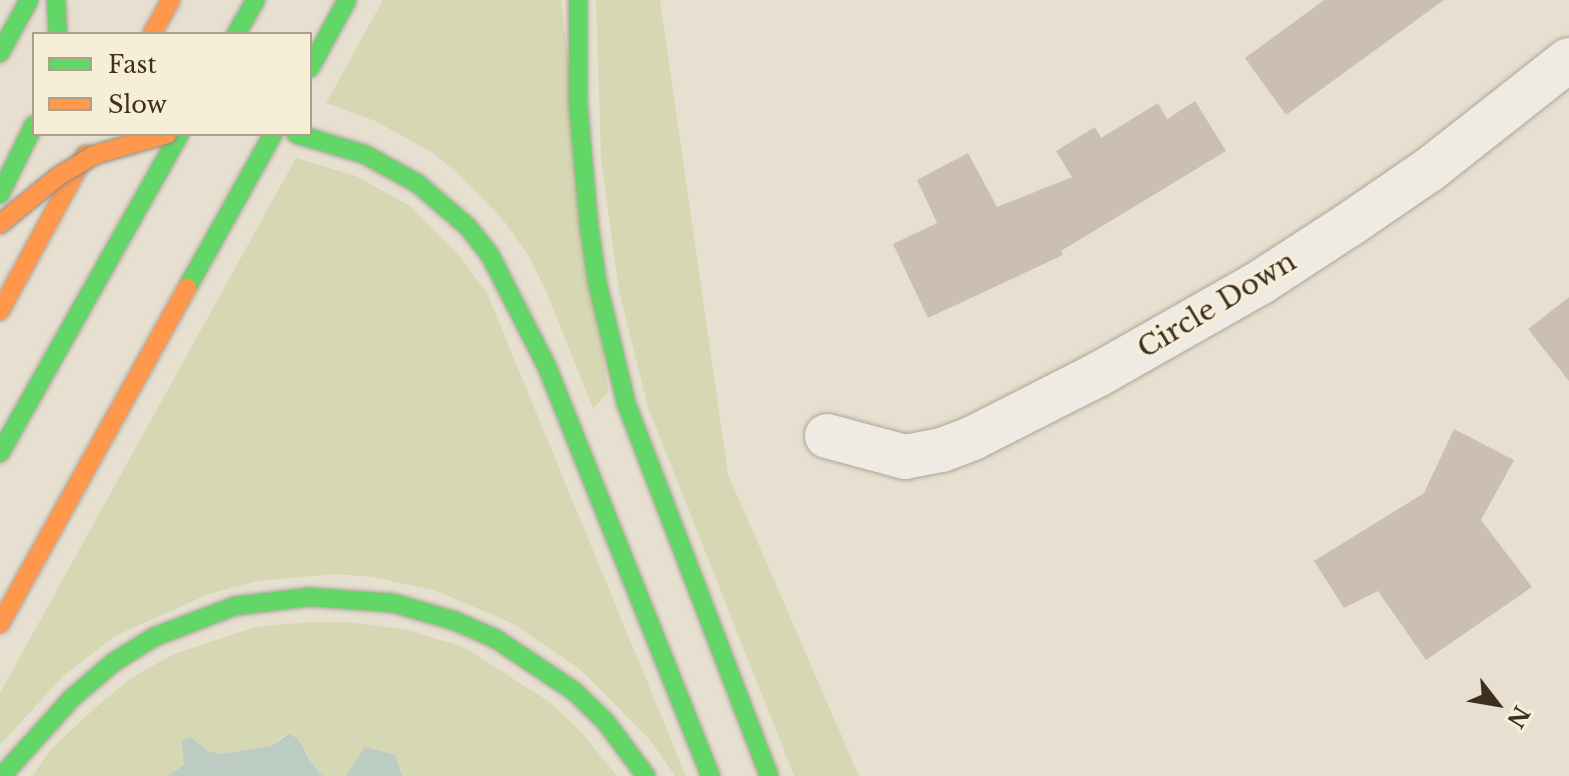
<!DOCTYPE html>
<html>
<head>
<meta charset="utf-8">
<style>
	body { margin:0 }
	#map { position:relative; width:1569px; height:776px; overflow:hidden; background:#e7e0d1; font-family:"Libre Baskerville",serif }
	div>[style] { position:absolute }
	.green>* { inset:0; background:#d6d7b3 }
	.water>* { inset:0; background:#bcccc2 }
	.building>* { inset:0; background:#cbbfb2 }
	.roads { filter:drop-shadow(0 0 2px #ada599) drop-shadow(0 0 2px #ada599) }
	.street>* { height:44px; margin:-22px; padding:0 22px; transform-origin:22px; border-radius:22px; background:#efebe3 }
	.fast>* { height:18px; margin:-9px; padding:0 9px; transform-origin:9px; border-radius:9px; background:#63d668 }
	.slow>* { height:18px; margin:-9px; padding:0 9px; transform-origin:9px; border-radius:9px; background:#ff974d }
	.bridges { filter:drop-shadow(0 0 2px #928b80) drop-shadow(0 0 2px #928b80) }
	.slow-bridge>* { height:18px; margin:-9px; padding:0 9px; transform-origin:9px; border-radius:9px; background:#ff974d }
	span { translate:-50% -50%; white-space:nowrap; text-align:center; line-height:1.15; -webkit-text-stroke:6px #f7eed8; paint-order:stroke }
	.street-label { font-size:28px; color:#3d2e20 }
	.legend { position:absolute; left:32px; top:32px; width:280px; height:104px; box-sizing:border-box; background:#f7eed8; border:2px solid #ada18e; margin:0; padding:10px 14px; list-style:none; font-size:24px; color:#3d2e20 }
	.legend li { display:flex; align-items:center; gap:16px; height:40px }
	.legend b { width:40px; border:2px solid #ada18e }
	.north { position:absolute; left:1457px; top:664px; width:80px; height:80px; -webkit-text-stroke:6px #f7eed8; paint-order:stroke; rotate:121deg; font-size:22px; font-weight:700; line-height:32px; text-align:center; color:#3d2e20 }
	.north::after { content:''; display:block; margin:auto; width:28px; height:36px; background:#3d2e20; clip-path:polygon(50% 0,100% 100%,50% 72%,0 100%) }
</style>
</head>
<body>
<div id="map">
	<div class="green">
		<i style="clip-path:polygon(383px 0,561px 0,608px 392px,593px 409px,546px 291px,529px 256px,504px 221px,458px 174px,432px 152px,375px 121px,326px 103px)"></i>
		<i style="clip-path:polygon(596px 0,660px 0,728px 474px,859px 776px,794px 776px,648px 407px,619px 291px,601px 158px)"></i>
		<i style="clip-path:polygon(296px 158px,356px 176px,410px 206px,459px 255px,487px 293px,686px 776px,675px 776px,650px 740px,582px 671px,514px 624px,434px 590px,372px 577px,338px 574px,258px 581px,209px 594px,115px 636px,63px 676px,0 745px,0 693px)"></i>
		<i style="clip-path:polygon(309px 622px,351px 622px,407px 630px,464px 647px,551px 703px,581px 732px,617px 776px,402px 776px,397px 767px,366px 747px,346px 776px,323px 776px,313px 767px,306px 750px,283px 736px,271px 746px,222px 754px,208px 751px,189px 737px,183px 740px,184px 765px,167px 776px,32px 776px,52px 748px,96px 707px,131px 678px,174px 654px,255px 627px)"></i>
	</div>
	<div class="water">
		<i style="clip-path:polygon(289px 734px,298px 739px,314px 767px,323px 776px,167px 776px,184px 765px,182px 740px,190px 737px,208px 751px,222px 754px,271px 746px)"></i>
		<i style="clip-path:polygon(365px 747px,395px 755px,402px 776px,346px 776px)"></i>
	</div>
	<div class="building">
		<i style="clip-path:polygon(1324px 0,1444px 0,1286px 115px,1245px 58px)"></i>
		<i style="clip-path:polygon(1195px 101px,1226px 151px,1061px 251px,1063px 255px,928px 318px,893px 244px,937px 223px,917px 180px,968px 153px,997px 207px,1072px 177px,1056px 151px,1095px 127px,1101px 138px,1158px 103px,1167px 119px)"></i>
		<i style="clip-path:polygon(1569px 297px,1569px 381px,1528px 329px)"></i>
		<i style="clip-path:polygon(1454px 429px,1514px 460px,1481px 520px,1532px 587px,1426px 660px,1378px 591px,1344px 608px,1314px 561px,1424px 493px)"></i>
	</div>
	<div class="roads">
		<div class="street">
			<i style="left:827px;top:436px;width:81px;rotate:15.1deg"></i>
			<i style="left:905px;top:457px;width:38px;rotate:-11deg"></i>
			<i style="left:942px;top:450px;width:33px;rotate:-21deg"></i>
			<i style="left:973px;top:438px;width:141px;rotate:-26.9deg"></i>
			<i style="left:1099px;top:374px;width:186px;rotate:-29.6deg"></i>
			<i style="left:1261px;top:282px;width:106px;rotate:-33.1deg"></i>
			<i style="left:1350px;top:224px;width:96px;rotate:-34.4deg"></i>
			<i style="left:1429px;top:170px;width:178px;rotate:-38.2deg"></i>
		</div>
		<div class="fast">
			<i style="left:56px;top:0;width:34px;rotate:87deg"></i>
			<i style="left:578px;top:0;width:103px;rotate:90deg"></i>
			<i style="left:578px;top:103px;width:123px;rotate:84.9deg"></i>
			<i style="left:589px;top:226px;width:56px;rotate:81.7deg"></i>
			<i style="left:597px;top:281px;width:125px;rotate:76.6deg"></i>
			<i style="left:626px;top:403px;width:399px;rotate:69deg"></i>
			<i style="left:236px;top:34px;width:39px;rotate:-60deg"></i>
			<i style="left:0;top:53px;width:60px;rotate:-61.3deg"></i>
			<i style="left:310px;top:68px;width:77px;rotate:-61.4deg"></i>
			<i style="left:296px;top:134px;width:71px;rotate:16.4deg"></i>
			<i style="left:364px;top:154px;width:60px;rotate:28.7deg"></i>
			<i style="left:417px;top:183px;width:67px;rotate:40.8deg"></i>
			<i style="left:468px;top:227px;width:36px;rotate:52deg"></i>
			<i style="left:490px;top:255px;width:126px;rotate:63deg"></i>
			<i style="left:547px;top:367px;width:441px;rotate:68.2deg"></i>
			<i style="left:0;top:194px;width:77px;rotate:-63.8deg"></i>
			<i style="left:187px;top:288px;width:176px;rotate:-60.8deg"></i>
			<i style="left:0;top:453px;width:366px;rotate:-60.6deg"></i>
			<i style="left:2px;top:776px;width:105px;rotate:-48.1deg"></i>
			<i style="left:72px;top:698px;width:55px;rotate:-40.6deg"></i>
			<i style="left:114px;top:662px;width:47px;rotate:-32deg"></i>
			<i style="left:154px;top:637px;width:87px;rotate:-20.9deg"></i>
			<i style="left:235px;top:606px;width:75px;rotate:-6.9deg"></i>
			<i style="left:309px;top:597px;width:84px;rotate:4.1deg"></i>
			<i style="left:393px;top:603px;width:65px;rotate:16.2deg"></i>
			<i style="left:455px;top:621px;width:45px;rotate:23.7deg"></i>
			<i style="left:496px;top:639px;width:94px;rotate:33.7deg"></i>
			<i style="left:574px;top:691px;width:43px;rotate:44.1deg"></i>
			<i style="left:605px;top:721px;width:69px;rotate:53.3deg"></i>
		</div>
		<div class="slow">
			<i style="left:152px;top:34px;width:39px;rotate:-61deg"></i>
			<i style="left:0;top:311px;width:178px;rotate:-61.4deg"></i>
			<i style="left:0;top:624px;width:385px;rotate:-60.9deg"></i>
		</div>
	</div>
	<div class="bridges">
		<div class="slow-bridge">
			<i style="left:0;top:224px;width:77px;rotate:-39.2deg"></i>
			<i style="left:60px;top:175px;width:39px;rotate:-30deg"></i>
			<i style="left:94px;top:155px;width:76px;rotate:-16deg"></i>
		</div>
	</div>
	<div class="street-label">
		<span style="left:1217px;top:305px;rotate:-31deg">Circle Down</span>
	</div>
	<ul class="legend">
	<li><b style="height:10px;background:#63d668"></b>Fast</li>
	<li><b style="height:10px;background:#ff974d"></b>Slow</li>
	</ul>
	<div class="north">N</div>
</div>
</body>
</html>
